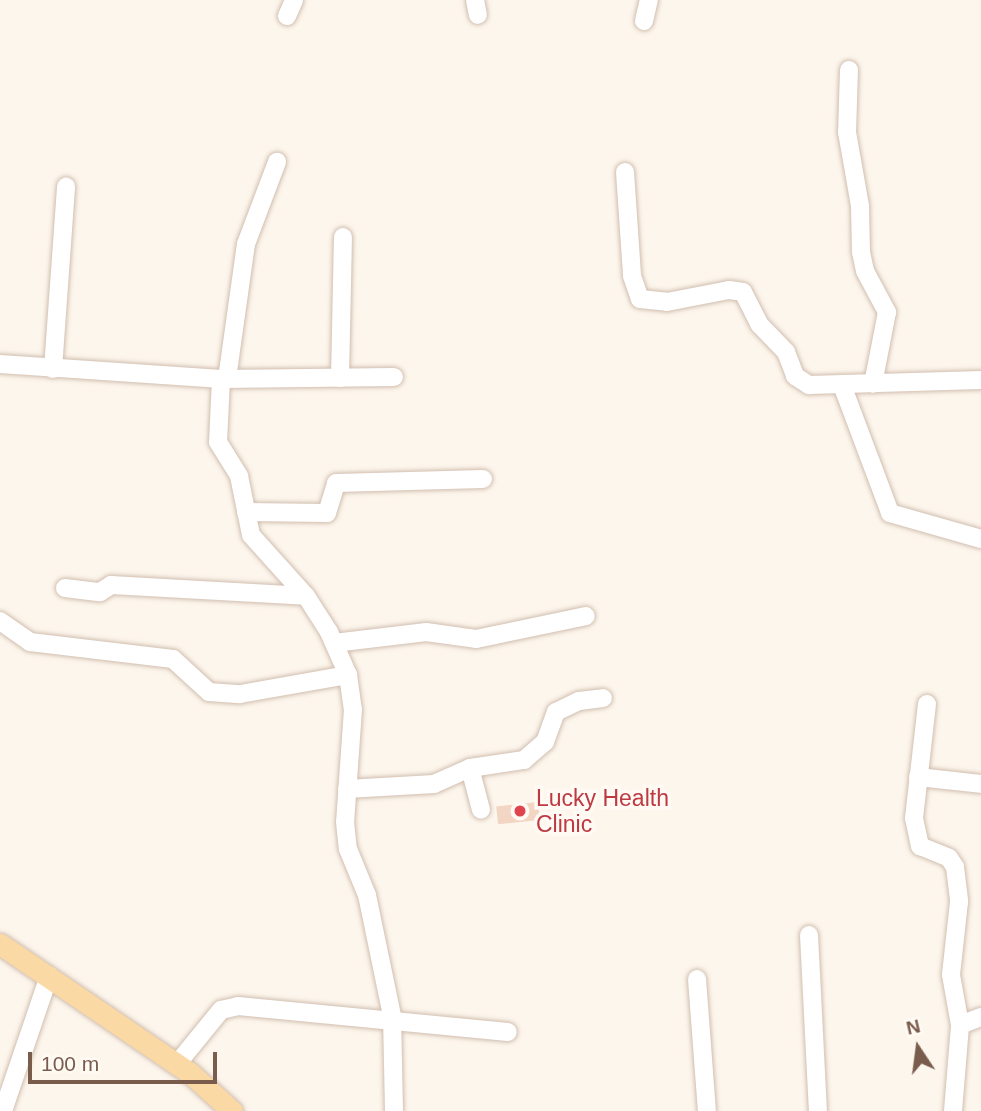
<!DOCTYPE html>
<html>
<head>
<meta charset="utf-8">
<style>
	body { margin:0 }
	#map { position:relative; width:981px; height:1111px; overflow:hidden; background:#fdf6ec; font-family:Helvetica,sans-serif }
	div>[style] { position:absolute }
	.building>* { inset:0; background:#f3d5c3; transform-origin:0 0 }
	.roads { filter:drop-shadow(0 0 2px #d1beb0) drop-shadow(0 0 2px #d1beb0) }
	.minor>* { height:18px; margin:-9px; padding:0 9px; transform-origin:9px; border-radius:9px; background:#fff }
	.major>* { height:21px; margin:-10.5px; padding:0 10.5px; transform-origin:10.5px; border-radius:10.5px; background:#fbd9a5 }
	.dots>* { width:19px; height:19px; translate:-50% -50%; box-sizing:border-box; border:4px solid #fffaf3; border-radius:50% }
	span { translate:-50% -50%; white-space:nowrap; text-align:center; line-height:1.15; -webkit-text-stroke:7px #fffaf3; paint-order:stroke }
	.health-label { font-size:23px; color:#be3a42 }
	.left { translate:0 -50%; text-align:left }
	.north { position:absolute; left:883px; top:1013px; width:70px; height:70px; -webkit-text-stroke:5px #fffaf3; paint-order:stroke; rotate:347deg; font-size:19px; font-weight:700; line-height:28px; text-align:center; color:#7a5c4d }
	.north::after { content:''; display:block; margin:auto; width:24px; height:32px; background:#7a5c4d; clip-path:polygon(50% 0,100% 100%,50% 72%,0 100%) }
	.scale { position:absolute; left:28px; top:1052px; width:189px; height:32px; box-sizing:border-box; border:4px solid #7a5c4d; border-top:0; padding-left:9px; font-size:21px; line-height:24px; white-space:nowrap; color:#7a5c4d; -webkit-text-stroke:5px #fffaf3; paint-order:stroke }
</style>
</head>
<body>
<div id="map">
	<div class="building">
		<i style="left:538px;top:802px;width:18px;height:42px;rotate:84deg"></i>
	</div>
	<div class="roads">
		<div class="minor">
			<i style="left:475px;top:0;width:15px;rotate:79deg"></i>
			<i style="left:287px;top:16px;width:17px;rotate:-66deg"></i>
			<i style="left:644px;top:21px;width:22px;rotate:-77deg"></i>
			<i style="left:849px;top:70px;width:62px;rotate:91.8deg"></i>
			<i style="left:847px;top:132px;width:75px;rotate:80deg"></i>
			<i style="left:860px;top:206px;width:46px;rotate:88.8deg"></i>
			<i style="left:861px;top:252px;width:19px;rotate:78deg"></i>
			<i style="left:865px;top:271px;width:47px;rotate:61.8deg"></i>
			<i style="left:887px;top:312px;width:73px;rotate:101deg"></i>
			<i style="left:625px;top:172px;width:104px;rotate:86.1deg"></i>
			<i style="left:632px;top:276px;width:24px;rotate:71deg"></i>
			<i style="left:640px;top:299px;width:27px;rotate:6deg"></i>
			<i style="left:667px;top:302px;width:63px;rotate:-11deg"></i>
			<i style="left:729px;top:290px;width:14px;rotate:8deg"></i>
			<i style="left:743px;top:292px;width:36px;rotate:63deg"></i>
			<i style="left:759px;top:324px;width:39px;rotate:46deg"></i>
			<i style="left:786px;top:352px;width:26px;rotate:69deg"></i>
			<i style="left:795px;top:376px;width:17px;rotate:33deg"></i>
			<i style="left:809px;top:385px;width:172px;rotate:-1.7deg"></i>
			<i style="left:0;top:364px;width:222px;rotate:3.9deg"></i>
			<i style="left:221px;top:379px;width:173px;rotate:-0.7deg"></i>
			<i style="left:53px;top:369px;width:183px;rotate:-85.9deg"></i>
			<i style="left:340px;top:378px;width:141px;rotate:-88.8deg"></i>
			<i style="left:221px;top:379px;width:63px;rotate:92.7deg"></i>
			<i style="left:218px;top:442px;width:40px;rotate:58deg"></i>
			<i style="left:239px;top:476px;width:60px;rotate:78.5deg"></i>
			<i style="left:251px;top:535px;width:82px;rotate:48deg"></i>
			<i style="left:306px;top:596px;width:43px;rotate:57.4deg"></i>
			<i style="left:329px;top:632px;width:47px;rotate:66.2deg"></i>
			<i style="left:348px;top:675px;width:34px;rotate:82deg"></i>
			<i style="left:353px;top:709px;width:113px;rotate:94deg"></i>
			<i style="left:345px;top:822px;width:27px;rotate:84deg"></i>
			<i style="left:348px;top:849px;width:50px;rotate:67.6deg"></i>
			<i style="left:367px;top:895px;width:124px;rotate:78.3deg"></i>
			<i style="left:392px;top:1016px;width:95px;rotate:88.8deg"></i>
			<i style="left:227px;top:379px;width:136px;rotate:-82deg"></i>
			<i style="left:246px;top:244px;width:88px;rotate:-69.3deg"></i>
			<i style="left:842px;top:385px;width:137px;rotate:69.4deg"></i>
			<i style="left:890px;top:513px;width:95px;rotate:15.9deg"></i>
			<i style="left:246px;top:512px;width:81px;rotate:0.7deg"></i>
			<i style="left:327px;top:513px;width:31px;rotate:-73deg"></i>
			<i style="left:336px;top:483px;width:147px;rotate:-1.6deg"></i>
			<i style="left:65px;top:588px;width:35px;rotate:7deg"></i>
			<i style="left:100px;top:592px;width:13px;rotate:-32deg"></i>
			<i style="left:111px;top:585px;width:195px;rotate:3.2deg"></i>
			<i style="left:0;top:621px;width:37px;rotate:35deg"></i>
			<i style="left:30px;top:642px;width:144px;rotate:6.8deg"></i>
			<i style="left:173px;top:659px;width:49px;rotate:42.5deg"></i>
			<i style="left:209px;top:692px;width:31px;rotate:4deg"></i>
			<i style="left:240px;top:694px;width:110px;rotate:-10deg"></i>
			<i style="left:334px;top:643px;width:93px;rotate:-6.8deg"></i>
			<i style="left:426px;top:632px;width:50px;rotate:8deg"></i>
			<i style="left:476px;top:639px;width:112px;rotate:-11.8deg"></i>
			<i style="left:927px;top:704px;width:115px;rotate:96.5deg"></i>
			<i style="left:914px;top:818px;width:29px;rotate:78deg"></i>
			<i style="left:920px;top:846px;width:31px;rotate:22deg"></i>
			<i style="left:949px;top:858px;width:11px;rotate:56deg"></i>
			<i style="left:955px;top:867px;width:35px;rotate:83deg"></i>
			<i style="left:959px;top:902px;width:73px;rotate:96.3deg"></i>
			<i style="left:951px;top:975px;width:51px;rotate:79.8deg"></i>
			<i style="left:470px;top:768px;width:43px;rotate:75.3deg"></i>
			<i style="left:918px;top:777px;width:63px;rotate:6.3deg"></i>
			<i style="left:347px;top:789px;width:87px;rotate:-3.3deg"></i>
			<i style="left:434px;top:784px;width:39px;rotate:-24deg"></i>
			<i style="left:470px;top:768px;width:55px;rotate:-8.4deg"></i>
			<i style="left:524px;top:760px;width:28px;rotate:-41deg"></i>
			<i style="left:545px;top:742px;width:32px;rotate:-70deg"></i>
			<i style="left:556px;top:712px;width:25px;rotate:-26deg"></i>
			<i style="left:579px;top:701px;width:24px;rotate:-7deg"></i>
			<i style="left:809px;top:935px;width:176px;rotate:87.1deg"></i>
			<i style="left:697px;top:979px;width:132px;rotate:85.7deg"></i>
			<i style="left:177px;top:1064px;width:70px;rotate:-50.8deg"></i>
			<i style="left:221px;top:1010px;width:17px;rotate:-13deg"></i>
			<i style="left:238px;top:1006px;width:271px;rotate:5.5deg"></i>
			<i style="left:3px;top:1111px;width:143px;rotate:-71.2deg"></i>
			<i style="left:953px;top:1111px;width:86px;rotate:-85.3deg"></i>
			<i style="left:960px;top:1025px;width:22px;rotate:-21deg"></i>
		</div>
		<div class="major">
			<i style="left:0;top:944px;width:230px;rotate:34.2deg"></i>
			<i style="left:190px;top:1073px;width:57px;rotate:42.1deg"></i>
		</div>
	</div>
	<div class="dots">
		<i style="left:520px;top:811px;background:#e0444e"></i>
	</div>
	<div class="health-label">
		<span class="left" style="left:536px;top:811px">Lucky Health<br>Clinic</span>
	</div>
	<div class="north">N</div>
	<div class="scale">100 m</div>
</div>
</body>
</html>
